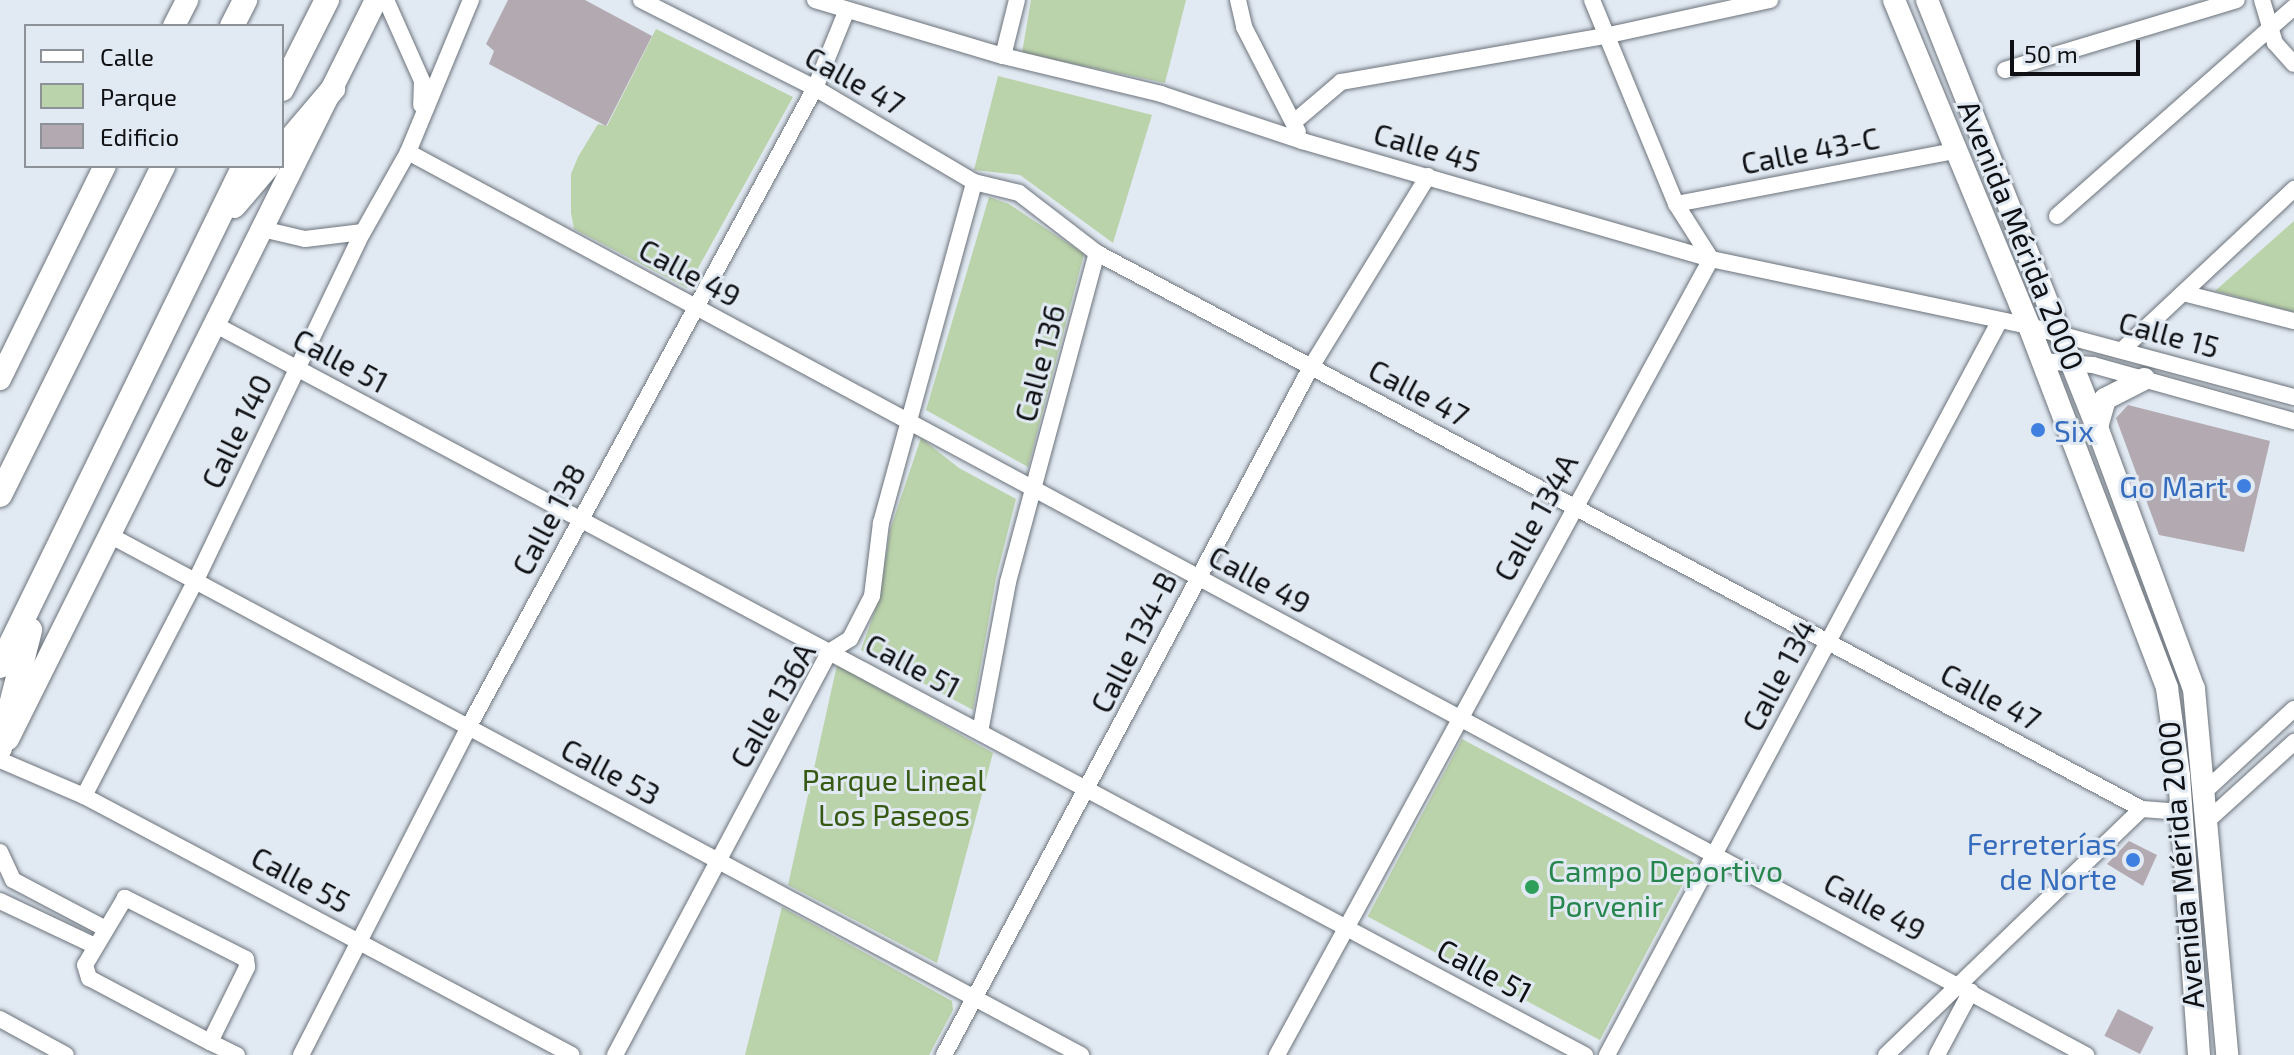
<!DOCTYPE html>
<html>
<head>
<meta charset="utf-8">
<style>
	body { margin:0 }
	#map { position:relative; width:2294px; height:1055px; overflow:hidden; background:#e1e9f2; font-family:"Exo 2",sans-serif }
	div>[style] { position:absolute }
	.green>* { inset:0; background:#bbd3ab; transform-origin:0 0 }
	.building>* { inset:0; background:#b3aab1; transform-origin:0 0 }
	.roads { filter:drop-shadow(0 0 2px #6c737b) drop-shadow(0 0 2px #6c737b) }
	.minor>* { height:16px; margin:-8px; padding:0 8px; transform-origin:8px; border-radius:8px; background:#fff }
	.major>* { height:22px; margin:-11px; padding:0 11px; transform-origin:11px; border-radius:11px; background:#fff }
	.highway>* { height:24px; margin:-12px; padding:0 12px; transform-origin:12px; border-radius:12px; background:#fff }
	.dots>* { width:22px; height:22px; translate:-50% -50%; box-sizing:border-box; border:4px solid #e1e9f2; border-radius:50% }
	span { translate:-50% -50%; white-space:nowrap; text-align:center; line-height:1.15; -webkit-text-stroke:6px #e1e9f2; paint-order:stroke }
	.street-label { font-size:30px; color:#0e1013 }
	.shop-label { font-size:30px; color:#366cbe }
	.left { translate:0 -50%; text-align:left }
	.right { translate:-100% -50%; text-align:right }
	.park-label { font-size:30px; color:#375a13 }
	.leisure-label { font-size:30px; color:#27864d }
	.legend { position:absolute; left:24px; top:24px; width:260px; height:144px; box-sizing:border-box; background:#e1e9f2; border:2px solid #8d9299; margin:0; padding:10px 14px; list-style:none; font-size:24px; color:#0e1013 }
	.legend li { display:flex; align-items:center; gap:16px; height:40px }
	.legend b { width:40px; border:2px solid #8d9299 }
	.scale { position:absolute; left:2010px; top:40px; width:130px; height:36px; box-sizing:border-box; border:4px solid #0e1013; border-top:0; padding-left:10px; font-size:24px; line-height:28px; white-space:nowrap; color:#0e1013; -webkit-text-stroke:6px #e1e9f2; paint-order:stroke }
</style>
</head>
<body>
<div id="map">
	<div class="green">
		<i style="clip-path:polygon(1031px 0,1186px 0,1165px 83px,1022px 53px)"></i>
		<i style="clip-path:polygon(656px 29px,793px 97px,687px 288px,574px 229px,571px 213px,571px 174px,578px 157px,598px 124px,607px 126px)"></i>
		<i style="clip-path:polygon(998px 76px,1152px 115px,1113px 243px,1020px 175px,974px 170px)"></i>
		<i style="clip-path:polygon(989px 197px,1009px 204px,1084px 254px,1028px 467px,926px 410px)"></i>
		<i style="clip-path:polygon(2294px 221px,2294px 312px,2215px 291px)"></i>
		<i style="clip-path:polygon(921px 438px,959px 468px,1016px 499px,996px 578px,973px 710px,861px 650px,880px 596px,890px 530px)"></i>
		<i style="clip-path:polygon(837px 665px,993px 753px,937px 963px,788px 885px)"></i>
		<i style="left:1462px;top:739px;width:263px;height:201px;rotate:28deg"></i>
		<i style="clip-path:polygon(782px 907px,952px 1001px,953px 1010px,929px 1055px,745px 1055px)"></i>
	</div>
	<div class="building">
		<i style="clip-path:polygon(508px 0,585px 0,652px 36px,606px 126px,489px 64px,494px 51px,486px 44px)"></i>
		<i style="clip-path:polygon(2128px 405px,2270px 441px,2244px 552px,2159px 535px,2116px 418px)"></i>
		<i style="clip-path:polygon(2129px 841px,2157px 855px,2143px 886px,2107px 864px)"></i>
		<i style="left:2118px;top:1009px;width:40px;height:30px;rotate:27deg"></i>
	</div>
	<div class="roads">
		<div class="minor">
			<i style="left:386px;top:0;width:89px;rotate:66deg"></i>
			<i style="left:422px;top:81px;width:24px;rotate:92deg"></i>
			<i style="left:641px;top:0;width:195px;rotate:26.8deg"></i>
			<i style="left:815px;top:88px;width:185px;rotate:30.6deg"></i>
			<i style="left:974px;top:182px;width:46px;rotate:13.7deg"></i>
			<i style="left:1019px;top:193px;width:98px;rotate:37.6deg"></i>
			<i style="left:1097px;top:253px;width:1184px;rotate:28.02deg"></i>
			<i style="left:2142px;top:809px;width:40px;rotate:4.3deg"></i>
			<i style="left:815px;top:0;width:196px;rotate:16.6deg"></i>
			<i style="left:1003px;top:56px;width:163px;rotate:13.5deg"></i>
			<i style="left:1161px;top:94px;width:149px;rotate:18.4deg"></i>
			<i style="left:1302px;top:141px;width:426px;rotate:16.1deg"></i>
			<i style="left:1711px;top:259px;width:325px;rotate:11.9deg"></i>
			<i style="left:2029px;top:326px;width:274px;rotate:15deg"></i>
			<i style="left:1238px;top:0;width:28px;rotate:77deg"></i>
			<i style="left:1244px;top:27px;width:118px;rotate:62.8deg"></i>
			<i style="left:1592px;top:0;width:221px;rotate:67.6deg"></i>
			<i style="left:1676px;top:204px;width:65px;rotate:57.5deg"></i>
			<i style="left:2262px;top:0;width:45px;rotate:73.2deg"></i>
			<i style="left:2275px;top:43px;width:28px;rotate:48deg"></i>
			<i style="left:1003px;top:56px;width:58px;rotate:-76deg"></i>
			<i style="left:2005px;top:70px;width:242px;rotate:-16.8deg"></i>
			<i style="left:1294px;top:122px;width:62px;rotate:-40.4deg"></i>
			<i style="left:1341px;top:82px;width:272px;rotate:-9.9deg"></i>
			<i style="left:1609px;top:35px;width:165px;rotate:-12.3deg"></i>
			<i style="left:408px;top:152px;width:1906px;rotate:28.29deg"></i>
			<i style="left:1676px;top:204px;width:284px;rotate:-10.8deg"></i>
			<i style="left:2057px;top:216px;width:316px;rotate:-41.4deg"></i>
			<i style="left:262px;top:229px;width:44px;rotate:13.1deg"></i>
			<i style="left:305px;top:239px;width:58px;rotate:-6.9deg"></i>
			<i style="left:2183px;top:293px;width:114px;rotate:14.2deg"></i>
			<i style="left:214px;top:324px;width:1554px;rotate:28.07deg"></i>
			<i style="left:2122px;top:350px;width:236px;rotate:-43.1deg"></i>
			<i style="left:2042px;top:361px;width:51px;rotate:4.5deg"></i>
			<i style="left:2093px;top:365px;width:209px;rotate:15.6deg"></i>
			<i style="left:113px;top:537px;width:1098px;rotate:28.15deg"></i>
			<i style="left:980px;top:732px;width:153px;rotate:-79.4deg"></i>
			<i style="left:1008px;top:582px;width:341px;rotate:-74.9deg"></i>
			<i style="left:0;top:760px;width:91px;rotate:23.2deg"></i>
			<i style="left:84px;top:796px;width:552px;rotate:27.96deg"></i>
			<i style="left:2205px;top:791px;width:121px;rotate:-42.7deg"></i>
			<i style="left:84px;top:796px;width:241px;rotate:-62.6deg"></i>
			<i style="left:195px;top:582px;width:388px;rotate:-64.4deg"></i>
			<i style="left:363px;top:232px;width:92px;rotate:-60.6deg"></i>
			<i style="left:408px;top:152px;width:165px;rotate:-67.5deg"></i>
			<i style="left:2207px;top:821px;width:118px;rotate:-42.2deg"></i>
			<i style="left:0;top:852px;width:31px;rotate:65deg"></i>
			<i style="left:13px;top:880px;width:103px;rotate:27.8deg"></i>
			<i style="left:0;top:901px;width:105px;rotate:25.3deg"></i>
			<i style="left:0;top:1019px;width:75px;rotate:28.6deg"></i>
			<i style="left:210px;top:1042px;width:84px;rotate:-63.7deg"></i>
			<i style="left:247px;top:967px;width:8px;rotate:-97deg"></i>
			<i style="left:246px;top:959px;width:136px;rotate:-153.2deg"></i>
			<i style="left:125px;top:898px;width:78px;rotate:120.8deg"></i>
			<i style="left:85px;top:965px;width:14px;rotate:73deg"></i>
			<i style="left:89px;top:978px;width:137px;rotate:27.9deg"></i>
			<i style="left:210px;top:1042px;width:30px;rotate:26deg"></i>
			<i style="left:301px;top:1055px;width:369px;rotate:-62.9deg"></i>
			<i style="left:469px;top:726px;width:726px;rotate:-61.53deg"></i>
			<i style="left:815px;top:88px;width:82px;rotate:-67.8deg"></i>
			<i style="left:615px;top:1055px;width:456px;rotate:-62deg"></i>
			<i style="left:829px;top:652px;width:25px;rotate:-32deg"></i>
			<i style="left:850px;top:639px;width:48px;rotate:-62.9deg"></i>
			<i style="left:872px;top:596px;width:74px;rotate:-83deg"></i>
			<i style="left:881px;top:523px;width:353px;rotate:-74.7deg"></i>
			<i style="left:944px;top:1055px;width:780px;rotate:-61.92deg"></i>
			<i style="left:1311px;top:367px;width:224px;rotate:-58.5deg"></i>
			<i style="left:1277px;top:1055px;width:907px;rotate:-61.4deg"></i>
			<i style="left:1607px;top:1055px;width:831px;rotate:-61.86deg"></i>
			<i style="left:1886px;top:1055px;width:355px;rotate:-43.9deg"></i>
			<i style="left:1937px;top:1055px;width:72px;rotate:-62deg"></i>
		</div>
		<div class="major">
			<i style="left:1894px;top:0;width:353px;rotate:67.5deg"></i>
			<i style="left:2029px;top:326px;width:387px;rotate:69.1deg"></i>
			<i style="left:2167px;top:688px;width:89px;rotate:82.2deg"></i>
			<i style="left:2179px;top:776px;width:280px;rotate:85.9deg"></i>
			<i style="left:1927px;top:0;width:460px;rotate:68.3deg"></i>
			<i style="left:2097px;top:427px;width:279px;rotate:69.7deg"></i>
			<i style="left:2194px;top:689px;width:367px;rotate:84.8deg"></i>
			<i style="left:174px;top:26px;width:29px;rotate:-63deg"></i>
			<i style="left:0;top:379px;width:237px;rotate:-63.8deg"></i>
			<i style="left:2097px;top:427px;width:29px;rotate:-74deg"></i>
			<i style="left:2105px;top:399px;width:44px;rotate:-27.1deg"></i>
			<i style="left:8px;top:739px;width:826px;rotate:-63.53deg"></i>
		</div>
		<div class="highway">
			<i style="left:232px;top:26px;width:29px;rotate:-63deg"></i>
			<i style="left:282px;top:89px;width:100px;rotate:-63.2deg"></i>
			<i style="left:282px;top:149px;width:79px;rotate:-49.6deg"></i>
			<i style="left:234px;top:206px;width:52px;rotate:-49.6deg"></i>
			<i style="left:0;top:495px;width:367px;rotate:-63.6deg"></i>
			<i style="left:0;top:666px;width:556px;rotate:-63.99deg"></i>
			<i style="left:0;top:748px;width:122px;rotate:-75.7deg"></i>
		</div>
	</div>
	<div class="dots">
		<i style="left:2038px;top:430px;background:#3f7fe0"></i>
		<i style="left:2244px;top:486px;background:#3f7fe0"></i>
		<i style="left:2133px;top:860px;background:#3f7fe0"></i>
		<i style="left:1532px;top:887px;background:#2e9e5b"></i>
	</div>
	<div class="street-label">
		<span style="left:855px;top:80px;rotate:29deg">Calle 47</span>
		<span style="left:1427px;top:147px;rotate:16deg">Calle 45</span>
		<span style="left:1810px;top:150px;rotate:-11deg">Calle 43-C</span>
		<span style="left:2022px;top:235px;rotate:68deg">Avenida Mérida 2000</span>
		<span style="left:690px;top:272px;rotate:28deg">Calle 49</span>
		<span style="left:2169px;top:334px;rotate:15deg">Calle 15</span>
		<span style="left:341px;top:360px;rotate:28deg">Calle 51</span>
		<span style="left:1039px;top:363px;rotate:-75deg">Calle 136</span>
		<span style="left:1419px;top:392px;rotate:28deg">Calle 47</span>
		<span style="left:236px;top:431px;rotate:-64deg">Calle 140</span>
		<span style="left:1535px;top:517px;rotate:-61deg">Calle 134A</span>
		<span style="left:548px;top:519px;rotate:-62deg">Calle 138</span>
		<span style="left:1260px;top:579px;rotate:28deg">Calle 49</span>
		<span style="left:1133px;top:642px;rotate:-63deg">Calle 134-B</span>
		<span style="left:913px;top:665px;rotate:28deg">Calle 51</span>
		<span style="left:1778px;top:675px;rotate:-62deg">Calle 134</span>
		<span style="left:1991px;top:696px;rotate:28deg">Calle 47</span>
		<span style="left:772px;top:705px;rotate:-60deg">Calle 136A</span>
		<span style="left:611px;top:771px;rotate:28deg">Calle 53</span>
		<span style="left:2180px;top:865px;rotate:-95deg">Avenida Mérida 2000</span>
		<span style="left:301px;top:879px;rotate:28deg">Calle 55</span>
		<span style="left:1875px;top:906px;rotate:28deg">Calle 49</span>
		<span style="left:1485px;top:970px;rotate:28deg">Calle 51</span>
	</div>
	<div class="shop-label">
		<span class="left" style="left:2054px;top:430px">Six</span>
		<span class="right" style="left:2228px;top:486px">Go Mart</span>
		<span class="right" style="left:2117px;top:860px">Ferreterías<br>de Norte</span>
	</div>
	<div class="park-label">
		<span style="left:894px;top:796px">Parque Lineal<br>Los Paseos</span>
	</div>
	<div class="leisure-label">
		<span class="left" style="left:1548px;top:887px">Campo Deportivo<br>Porvenir</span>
	</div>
	<ul class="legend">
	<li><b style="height:10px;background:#fff"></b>Calle</li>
	<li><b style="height:22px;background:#bbd3ab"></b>Parque</li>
	<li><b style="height:22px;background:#b3aab1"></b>Edificio</li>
	</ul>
	<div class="scale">50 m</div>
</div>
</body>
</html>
